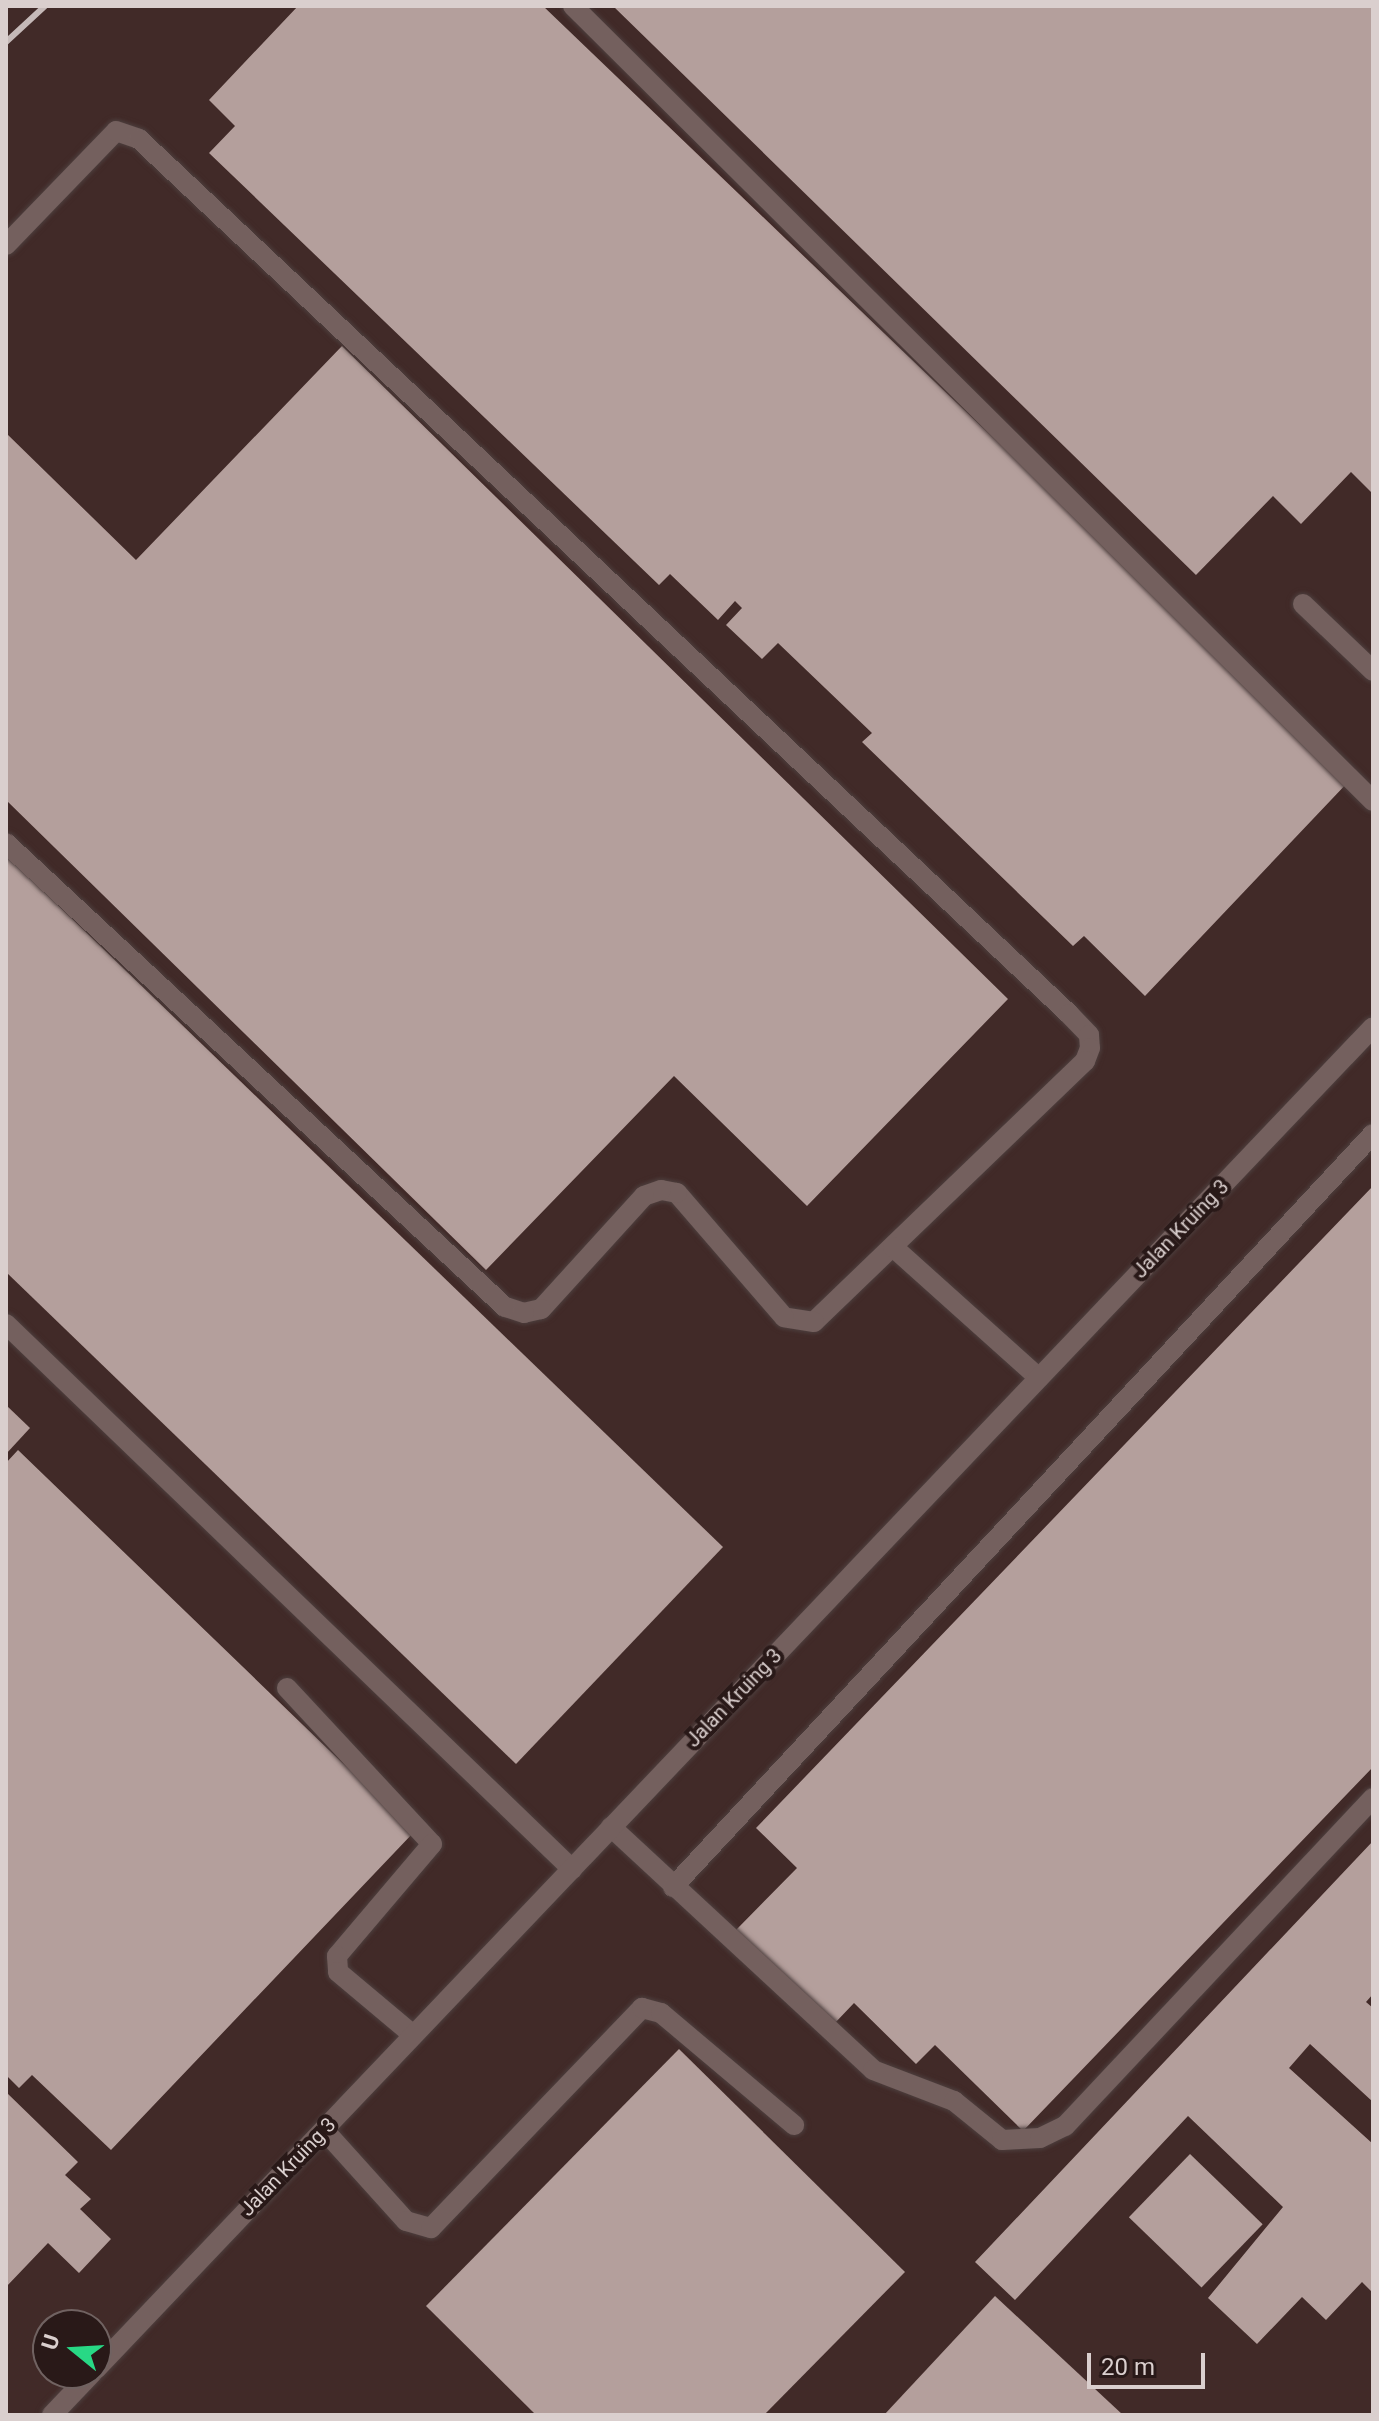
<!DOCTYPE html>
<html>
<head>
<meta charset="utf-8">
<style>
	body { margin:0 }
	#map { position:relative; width:1379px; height:2421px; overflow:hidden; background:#332321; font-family:Roboto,sans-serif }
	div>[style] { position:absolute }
	.built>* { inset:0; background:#412a28 }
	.building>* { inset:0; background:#b49f9c; transform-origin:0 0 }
	.roads { filter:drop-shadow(0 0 2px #4d3f3e) drop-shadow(0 0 2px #4d3f3e) }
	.minor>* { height:20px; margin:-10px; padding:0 10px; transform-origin:10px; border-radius:10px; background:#74605e }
	.rail>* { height:6px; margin:-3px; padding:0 3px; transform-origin:3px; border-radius:3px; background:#c5b9b8 }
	span { translate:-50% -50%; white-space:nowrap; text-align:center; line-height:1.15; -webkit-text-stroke:8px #291918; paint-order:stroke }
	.street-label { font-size:20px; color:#dacfce }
	.frame { position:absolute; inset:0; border:8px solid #dacfce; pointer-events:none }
	.north { position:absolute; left:32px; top:2309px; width:80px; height:80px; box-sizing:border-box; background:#291918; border:2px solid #706261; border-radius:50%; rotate:288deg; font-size:22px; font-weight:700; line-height:32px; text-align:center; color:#dacfce }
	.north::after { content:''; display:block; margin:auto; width:28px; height:36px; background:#28d885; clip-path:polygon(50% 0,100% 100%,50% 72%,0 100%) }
	.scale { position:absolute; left:1087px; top:2353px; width:118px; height:36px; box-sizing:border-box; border:4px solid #dacfce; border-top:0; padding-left:10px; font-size:24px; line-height:28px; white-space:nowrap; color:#dacfce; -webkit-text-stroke:6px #291918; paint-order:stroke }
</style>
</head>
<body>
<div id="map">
	<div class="built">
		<i style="clip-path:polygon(evenodd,6px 6px,1373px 6px,1373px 2415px,6px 2415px,6px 6px,48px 2325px,96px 2325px,96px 2373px,48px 2373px,48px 2325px)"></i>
	</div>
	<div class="building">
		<i style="clip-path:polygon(298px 6px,543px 6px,1350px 780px,1145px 996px,1084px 936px,1073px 946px,862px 742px,872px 733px,778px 643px,762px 659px,726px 625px,742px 608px,735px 601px,718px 620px,670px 574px,659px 585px,209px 153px,235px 126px,209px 100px)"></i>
		<i style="clip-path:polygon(613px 6px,1373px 6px,1373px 494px,1351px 472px,1301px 524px,1273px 496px,1196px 575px)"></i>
		<i style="clip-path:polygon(342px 346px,1008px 999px,807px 1206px,674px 1076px,486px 1270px,6px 800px,6px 433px,136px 560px)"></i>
		<i style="clip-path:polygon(6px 855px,723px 1547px,516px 1764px,6px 1272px)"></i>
		<i style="clip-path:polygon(1373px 1186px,1373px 1767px,1023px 2131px,935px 2045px,916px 2064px,854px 2003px,834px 2024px,736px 1930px,797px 1868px,756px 1828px)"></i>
		<i style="clip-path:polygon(6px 1405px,30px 1428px,6px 1454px)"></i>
		<i style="clip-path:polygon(18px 1450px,414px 1832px,111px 2150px,32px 2075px,19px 2088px,6px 2075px,6px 1463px)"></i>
		<i style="clip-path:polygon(1373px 1841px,1373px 1994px,1366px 2002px,1373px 2008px,1373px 2102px,1310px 2044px,1289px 2068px,1373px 2144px,1373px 2293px,1362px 2282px,1326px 2320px,1302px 2297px,1257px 2344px,1208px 2298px,1283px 2207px,1188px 2116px,1015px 2300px,975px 2262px)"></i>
		<i style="clip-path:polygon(679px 2049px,905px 2272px,764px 2415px,536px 2415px,426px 2306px)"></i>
		<i style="clip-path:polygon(6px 2092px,78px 2162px,65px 2175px,91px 2199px,80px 2209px,111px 2239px,79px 2273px,48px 2243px,6px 2287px)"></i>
		<i style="left:1190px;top:2154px;width:101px;height:88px;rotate:44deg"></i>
		<i style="clip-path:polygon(995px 2296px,1123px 2415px,884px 2415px)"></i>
	</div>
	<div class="roads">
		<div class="minor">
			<i style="left:573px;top:6px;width:1128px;rotate:44.82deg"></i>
			<i style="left:6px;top:245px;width:158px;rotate:-46deg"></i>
			<i style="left:116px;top:131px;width:24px;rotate:19deg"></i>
			<i style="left:139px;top:139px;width:1277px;rotate:43.25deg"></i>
			<i style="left:1069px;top:1014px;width:29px;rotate:46deg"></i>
			<i style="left:1089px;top:1035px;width:13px;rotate:86deg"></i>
			<i style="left:1090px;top:1048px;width:14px;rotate:111deg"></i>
			<i style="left:1085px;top:1061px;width:376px;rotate:136.1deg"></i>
			<i style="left:814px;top:1322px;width:30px;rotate:-171deg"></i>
			<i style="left:784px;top:1317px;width:164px;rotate:-130.8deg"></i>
			<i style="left:677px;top:1193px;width:16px;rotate:-169deg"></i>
			<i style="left:661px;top:1190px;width:18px;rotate:161deg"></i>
			<i style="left:644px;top:1196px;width:153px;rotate:132.3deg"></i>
			<i style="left:541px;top:1309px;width:17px;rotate:167deg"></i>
			<i style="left:524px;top:1313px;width:20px;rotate:-162deg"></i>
			<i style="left:505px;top:1307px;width:681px;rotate:-137.08deg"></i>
			<i style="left:1303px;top:604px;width:97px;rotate:43.7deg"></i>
			<i style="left:893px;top:1247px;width:196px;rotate:41.9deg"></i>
			<i style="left:6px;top:1324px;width:786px;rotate:43.92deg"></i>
			<i style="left:287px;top:1688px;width:213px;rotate:47.1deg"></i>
			<i style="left:432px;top:1844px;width:147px;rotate:130.3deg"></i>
			<i style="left:337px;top:1956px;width:16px;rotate:86deg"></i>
			<i style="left:338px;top:1972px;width:98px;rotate:40deg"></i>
			<i style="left:611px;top:1827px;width:357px;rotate:42.8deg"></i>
			<i style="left:873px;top:2070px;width:87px;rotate:20.9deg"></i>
			<i style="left:954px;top:2101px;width:62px;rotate:39.1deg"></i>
			<i style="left:1002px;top:2140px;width:38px;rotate:-3deg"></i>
			<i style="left:1040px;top:2138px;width:28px;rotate:-26deg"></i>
			<i style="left:1065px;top:2126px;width:450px;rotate:-46.8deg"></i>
			<i style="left:673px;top:1887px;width:1028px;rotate:-47.09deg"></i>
			<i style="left:324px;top:2130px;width:122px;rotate:48deg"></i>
			<i style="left:406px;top:2221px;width:26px;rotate:16deg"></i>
			<i style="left:431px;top:2228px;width:305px;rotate:-46.2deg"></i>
			<i style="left:642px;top:2008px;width:20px;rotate:15deg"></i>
			<i style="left:661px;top:2013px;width:174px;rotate:40.1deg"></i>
			<i style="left:96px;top:2369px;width:1852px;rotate:-46.42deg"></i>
			<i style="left:52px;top:2415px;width:58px;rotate:-46.4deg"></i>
		</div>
	</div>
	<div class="rail">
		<i style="left:6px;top:42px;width:53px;rotate:-42.7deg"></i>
	</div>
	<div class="street-label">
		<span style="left:1181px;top:1229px;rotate:-46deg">Jalan Kruing 3</span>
		<span style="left:734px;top:1698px;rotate:-46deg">Jalan Kruing 3</span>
		<span style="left:288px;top:2167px;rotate:-46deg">Jalan Kruing 3</span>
	</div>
	<div class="frame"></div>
	<div class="north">U</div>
	<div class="scale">20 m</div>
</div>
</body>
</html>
